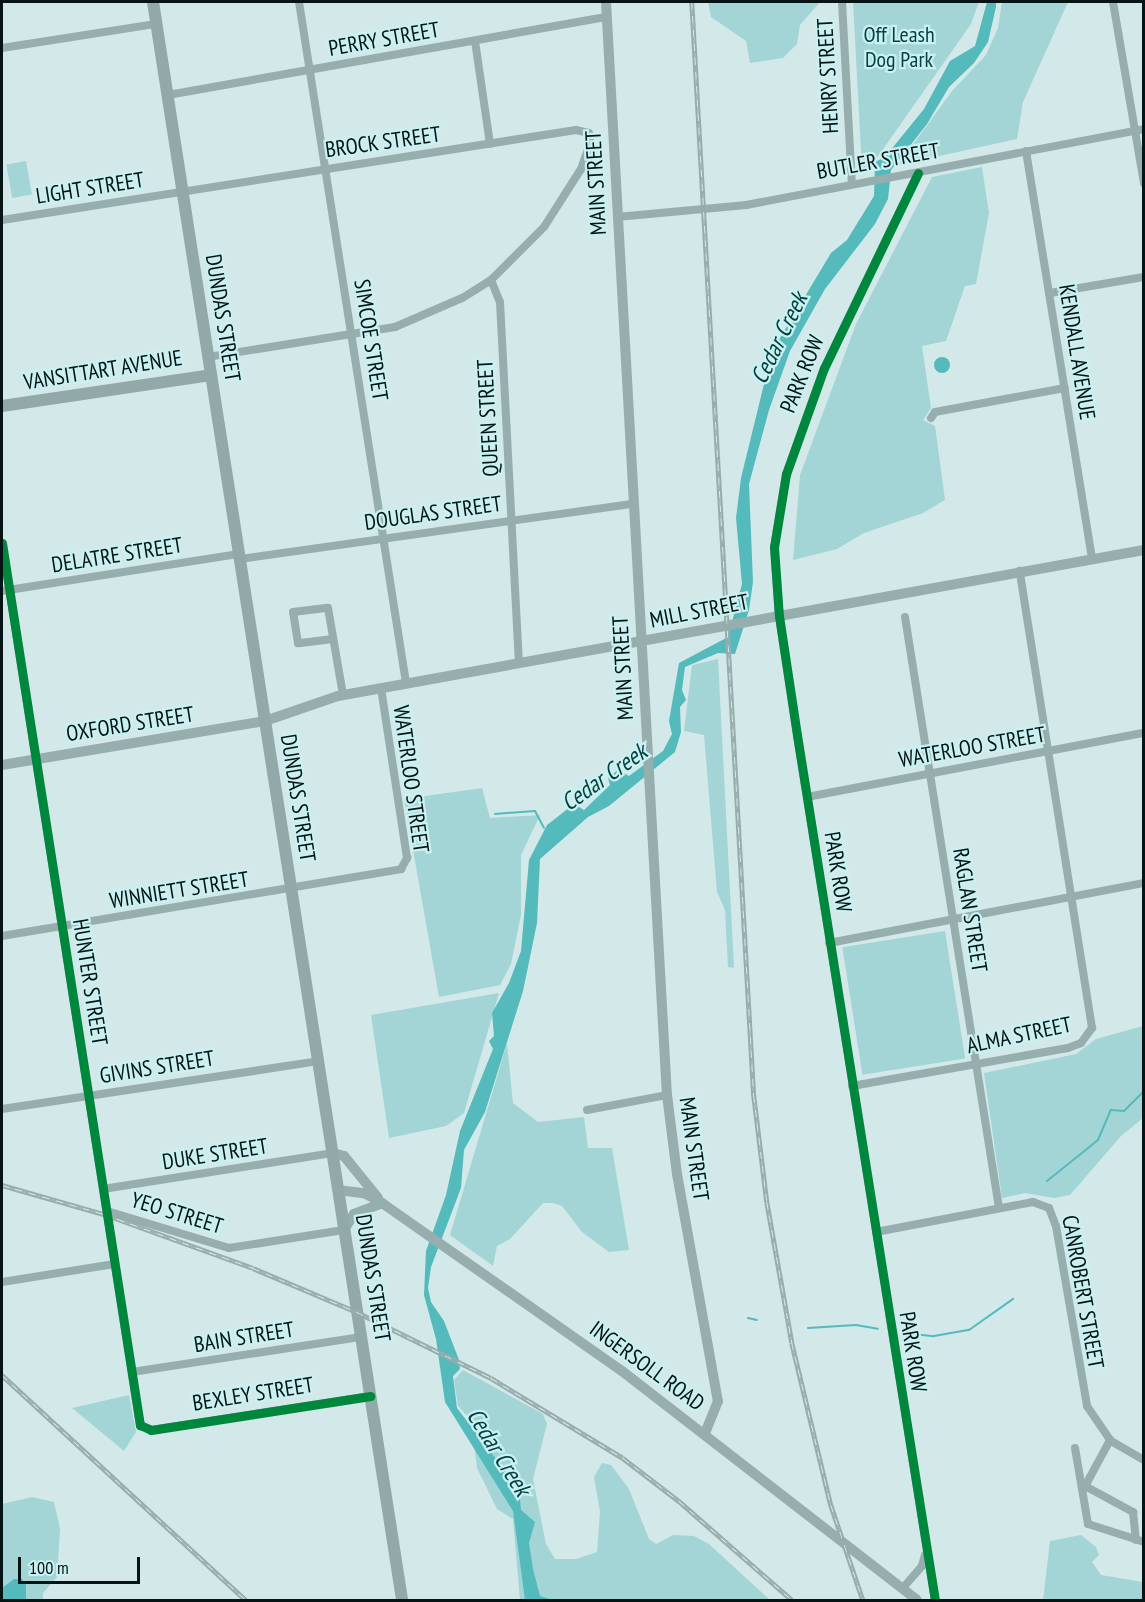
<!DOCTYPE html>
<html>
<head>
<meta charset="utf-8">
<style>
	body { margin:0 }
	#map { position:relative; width:1145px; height:1602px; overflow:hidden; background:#d3e8e8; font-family:"PT Sans Narrow",sans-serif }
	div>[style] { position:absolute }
	.green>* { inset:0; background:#a4d5d6; transform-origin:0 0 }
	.water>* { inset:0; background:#54babc }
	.round { border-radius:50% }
	.stream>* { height:2px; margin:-1px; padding:0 1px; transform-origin:1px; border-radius:1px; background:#54babc }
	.street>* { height:8px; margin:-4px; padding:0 4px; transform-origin:4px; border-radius:4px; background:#96aeae }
	.secondary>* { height:10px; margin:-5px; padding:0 5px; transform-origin:5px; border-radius:5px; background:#97aeae }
	.primary>* { height:12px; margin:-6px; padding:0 6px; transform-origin:6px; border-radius:6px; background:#92a9a9 }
	.rail>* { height:4.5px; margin-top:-2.25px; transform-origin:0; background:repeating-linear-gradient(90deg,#caf1f1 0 7px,#98acac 0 14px); box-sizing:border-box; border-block:2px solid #98acac }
	.cycleway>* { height:9px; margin:-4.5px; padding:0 4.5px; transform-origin:4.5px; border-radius:4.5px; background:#00873e }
	span { translate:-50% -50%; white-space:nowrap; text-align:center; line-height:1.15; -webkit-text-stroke:4.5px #caf1f1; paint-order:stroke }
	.park-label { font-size:22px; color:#074142 }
	.street-label { font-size:22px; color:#061415 }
	.water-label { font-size:24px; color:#033f40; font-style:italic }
	.frame { position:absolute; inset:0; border:3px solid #061415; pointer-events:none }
	.scale { position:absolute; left:18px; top:1557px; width:122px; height:27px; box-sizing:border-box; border:3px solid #061415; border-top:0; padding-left:8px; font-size:18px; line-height:21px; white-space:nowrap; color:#061415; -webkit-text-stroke:4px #caf1f1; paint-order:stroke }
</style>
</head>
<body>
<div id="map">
	<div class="green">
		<i style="clip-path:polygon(708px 2px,820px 2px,800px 25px,797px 44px,783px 58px,750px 63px,746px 41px,711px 17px)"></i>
		<i style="clip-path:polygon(853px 2px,979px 2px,971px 24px,867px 172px,862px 169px)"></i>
		<i style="clip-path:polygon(1002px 2px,1068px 2px,1023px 102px,1017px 139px,898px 165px,952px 91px,986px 55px,998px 28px)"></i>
		<i style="left:26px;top:161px;width:34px;height:20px;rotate:80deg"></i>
		<i style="clip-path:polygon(982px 167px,989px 213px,976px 284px,965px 286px,946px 341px,922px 346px,931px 408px,923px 420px,935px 426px,945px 500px,923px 513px,864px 533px,837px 549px,793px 560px,800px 475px,856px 324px,932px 177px)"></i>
		<i style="clip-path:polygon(718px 659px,734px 968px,728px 967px,725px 910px,717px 892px,704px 735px,684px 731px,692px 665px)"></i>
		<i style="clip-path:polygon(482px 788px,490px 818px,540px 815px,521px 855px,521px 915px,511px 964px,500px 985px,439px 997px,404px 799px)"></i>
		<i style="left:945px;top:931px;width:129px;height:104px;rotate:81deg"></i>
		<i style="clip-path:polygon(499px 993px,464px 1113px,446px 1126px,389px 1138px,371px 1015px)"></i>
		<i style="clip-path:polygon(1143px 1026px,1143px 1118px,1121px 1136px,1070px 1195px,1054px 1198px,1025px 1193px,1002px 1198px,984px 1073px,1076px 1054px,1096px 1039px)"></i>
		<i style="clip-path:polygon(507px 1043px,513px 1103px,538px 1122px,584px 1117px,588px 1148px,612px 1148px,629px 1250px,609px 1252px,582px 1232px,562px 1206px,553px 1203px,543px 1203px,510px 1239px,497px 1246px,493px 1266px,450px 1235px)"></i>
		<i style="clip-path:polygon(463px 1370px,543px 1414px,547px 1424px,533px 1479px,546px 1544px,555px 1559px,576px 1559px,597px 1552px,600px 1512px,594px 1477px,602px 1463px,611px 1465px,629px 1489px,649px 1539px,656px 1544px,673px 1535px,694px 1536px,709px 1544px,770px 1600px,520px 1600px,513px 1519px,497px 1509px,477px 1468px,471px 1420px,458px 1406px,454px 1380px)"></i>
		<i style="clip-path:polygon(129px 1395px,136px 1432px,124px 1451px,72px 1408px)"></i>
		<i style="clip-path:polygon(32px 1497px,54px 1502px,60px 1529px,57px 1577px,43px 1593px,43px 1600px,2px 1600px,2px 1504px)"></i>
		<i style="clip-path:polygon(1081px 1535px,1096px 1547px,1099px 1555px,1092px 1562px,1101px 1575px,1143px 1582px,1143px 1600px,1043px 1600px,1050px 1541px)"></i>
	</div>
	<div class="water">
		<i style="clip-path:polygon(987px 2px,996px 2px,996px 7px,988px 42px,974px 63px,949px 87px,927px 124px,891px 170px,888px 199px,875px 224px,825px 289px,790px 351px,769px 410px,749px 484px,753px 582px,749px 610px,735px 654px,718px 653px,685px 667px,682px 690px,686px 700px,680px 707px,681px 732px,675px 752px,609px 806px,588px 817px,540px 859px,537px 923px,523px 991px,485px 1112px,464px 1150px,461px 1188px,431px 1267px,428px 1288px,431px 1302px,444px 1321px,459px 1360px,460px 1369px,453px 1376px,457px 1408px,519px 1489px,521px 1510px,535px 1522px,529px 1543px,533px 1569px,540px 1596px,553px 1600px,525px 1600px,513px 1511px,445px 1402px,436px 1339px,424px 1295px,426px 1251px,446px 1195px,460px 1131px,493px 1049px,489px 1041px,494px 1036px,492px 1013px,509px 983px,521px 951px,529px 860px,547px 825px,574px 804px,584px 810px,610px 785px,608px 778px,618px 770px,629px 776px,663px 751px,672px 734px,669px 721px,679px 663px,728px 637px,742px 584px,736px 518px,741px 478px,765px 380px,772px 374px,780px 338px,831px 253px,847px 240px,874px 196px,875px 162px,885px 157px,924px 109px,950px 61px,975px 46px)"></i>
		<i class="round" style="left:934px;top:357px;width:16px;height:16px"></i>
		<i style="clip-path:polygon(14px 1579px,22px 1579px,26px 1585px,26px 1600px,2px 1600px,2px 1588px)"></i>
	</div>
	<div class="stream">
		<i style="left:495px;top:814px;width:40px;rotate:-4.3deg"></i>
		<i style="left:535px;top:811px;width:19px;rotate:62deg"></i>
		<i style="left:1047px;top:1181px;width:65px;rotate:-38.8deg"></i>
		<i style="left:1098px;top:1140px;width:33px;rotate:-67deg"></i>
		<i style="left:1111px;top:1110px;width:13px;rotate:4deg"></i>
		<i style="left:1124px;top:1111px;width:28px;rotate:-45deg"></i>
		<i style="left:748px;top:1318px;width:9px;rotate:13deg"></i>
		<i style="left:808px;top:1328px;width:48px;rotate:-3.6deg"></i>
		<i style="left:856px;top:1325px;width:22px;rotate:10deg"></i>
		<i style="left:904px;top:1333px;width:30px;rotate:6deg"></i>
		<i style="left:934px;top:1336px;width:36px;rotate:-10deg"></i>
		<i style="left:969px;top:1330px;width:54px;rotate:-35.2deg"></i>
	</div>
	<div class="street">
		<i style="left:299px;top:2px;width:689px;rotate:81.07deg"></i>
		<i style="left:842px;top:2px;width:182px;rotate:86.9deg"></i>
		<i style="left:1113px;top:2px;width:184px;rotate:80.3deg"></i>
		<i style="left:475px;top:41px;width:104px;rotate:81.7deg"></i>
		<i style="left:2px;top:48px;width:156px;rotate:-8.9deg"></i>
		<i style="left:168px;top:95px;width:446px;rotate:-10.1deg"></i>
		<i style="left:1026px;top:151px;width:412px;rotate:80.8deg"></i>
		<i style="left:918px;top:173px;width:216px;rotate:115.7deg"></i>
		<i style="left:824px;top:368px;width:113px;rotate:109.7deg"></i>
		<i style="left:786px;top:474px;width:74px;rotate:99.3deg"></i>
		<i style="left:774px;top:547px;width:69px;rotate:85.9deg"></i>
		<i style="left:779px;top:616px;width:120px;rotate:81.4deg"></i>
		<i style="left:797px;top:735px;width:876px;rotate:80.94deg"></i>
		<i style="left:617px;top:217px;width:130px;rotate:-5.3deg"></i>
		<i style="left:746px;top:205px;width:405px;rotate:-10.8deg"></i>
		<i style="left:2px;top:220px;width:581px;rotate:-8.91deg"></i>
		<i style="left:576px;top:130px;width:13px;rotate:13deg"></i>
		<i style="left:589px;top:133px;width:10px;rotate:84deg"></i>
		<i style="left:590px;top:143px;width:28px;rotate:109deg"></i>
		<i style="left:581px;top:169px;width:69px;rotate:122.5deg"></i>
		<i style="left:544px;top:227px;width:75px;rotate:135deg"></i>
		<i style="left:491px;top:280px;width:34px;rotate:148deg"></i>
		<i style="left:462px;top:298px;width:73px;rotate:156.6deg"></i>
		<i style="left:395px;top:327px;width:189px;rotate:170.9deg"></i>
		<i style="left:491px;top:280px;width:24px;rotate:68deg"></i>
		<i style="left:500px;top:302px;width:361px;rotate:87deg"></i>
		<i style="left:1050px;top:293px;width:95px;rotate:-9.7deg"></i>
		<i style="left:931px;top:418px;width:7px;rotate:-56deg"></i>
		<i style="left:935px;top:412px;width:132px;rotate:-10.5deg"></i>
		<i style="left:2px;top:543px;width:893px;rotate:81.11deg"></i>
		<i style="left:140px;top:1425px;width:12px;rotate:24deg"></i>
		<i style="left:151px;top:1430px;width:222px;rotate:-8.8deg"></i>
		<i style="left:240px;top:559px;width:396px;rotate:-8deg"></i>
		<i style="left:2px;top:591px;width:240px;rotate:-8.9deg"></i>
		<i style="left:905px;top:617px;width:598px;rotate:80.96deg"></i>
		<i style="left:333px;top:639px;width:35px;rotate:173deg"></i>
		<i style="left:298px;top:643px;width:31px;rotate:-99deg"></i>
		<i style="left:293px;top:612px;width:35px;rotate:-7deg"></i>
		<i style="left:328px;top:608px;width:88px;rotate:80.2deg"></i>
		<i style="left:807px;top:797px;width:343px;rotate:-10.8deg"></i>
		<i style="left:2px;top:936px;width:405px;rotate:-9.5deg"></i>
		<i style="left:401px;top:869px;width:13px;rotate:-61deg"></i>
		<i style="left:407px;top:858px;width:172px;rotate:-98.7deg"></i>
		<i style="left:829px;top:943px;width:321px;rotate:-10.8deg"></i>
		<i style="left:852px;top:1086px;width:219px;rotate:-10deg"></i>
		<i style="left:1068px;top:1048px;width:14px;rotate:-21deg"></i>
		<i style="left:1081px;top:1043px;width:19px;rotate:-54deg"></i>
		<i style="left:1092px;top:1028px;width:463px;rotate:-99deg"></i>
		<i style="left:2px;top:1109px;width:320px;rotate:-8.6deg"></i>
		<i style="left:587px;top:1110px;width:81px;rotate:-10.6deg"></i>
		<i style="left:103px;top:1189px;width:232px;rotate:-8.9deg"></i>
		<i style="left:107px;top:1211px;width:127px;rotate:16.9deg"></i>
		<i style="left:229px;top:1248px;width:116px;rotate:-8.9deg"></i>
		<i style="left:876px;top:1232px;width:160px;rotate:-10.8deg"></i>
		<i style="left:1033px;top:1202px;width:17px;rotate:21deg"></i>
		<i style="left:1049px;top:1208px;width:19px;rotate:69deg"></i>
		<i style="left:1056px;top:1226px;width:183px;rotate:80.2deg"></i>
		<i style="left:1087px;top:1406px;width:42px;rotate:55.6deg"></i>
		<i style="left:1111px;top:1441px;width:38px;rotate:30deg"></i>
		<i style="left:2px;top:1282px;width:114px;rotate:-9.1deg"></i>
		<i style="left:132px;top:1372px;width:232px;rotate:-8.7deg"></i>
		<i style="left:1075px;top:1448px;width:77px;rotate:80.3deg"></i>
		<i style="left:1088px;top:1524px;width:59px;rotate:17.8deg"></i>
		<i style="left:1085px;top:1486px;width:55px;rotate:28.4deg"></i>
		<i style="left:1133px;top:1512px;width:28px;rotate:84deg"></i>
		<i style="left:1083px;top:1490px;width:57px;rotate:-61.6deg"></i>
		<i style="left:902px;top:1589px;width:30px;rotate:-49deg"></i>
		<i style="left:922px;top:1566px;width:11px;rotate:-75deg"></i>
	</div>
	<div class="secondary">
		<i style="left:606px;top:2px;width:1095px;rotate:86.81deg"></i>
		<i style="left:667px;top:1095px;width:80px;rotate:82.8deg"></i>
		<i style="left:677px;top:1174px;width:231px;rotate:79.8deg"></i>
		<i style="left:718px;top:1401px;width:35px;rotate:112deg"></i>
		<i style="left:2px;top:765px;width:267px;rotate:-9.5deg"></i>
		<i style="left:265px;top:721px;width:77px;rotate:-18.9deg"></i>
		<i style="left:338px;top:696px;width:819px;rotate:-10.27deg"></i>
		<i style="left:332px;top:1153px;width:12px;rotate:14deg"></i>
		<i style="left:344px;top:1156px;width:54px;rotate:51deg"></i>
		<i style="left:338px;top:1190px;width:26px;rotate:7deg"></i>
		<i style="left:364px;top:1193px;width:21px;rotate:29deg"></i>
		<i style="left:382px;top:1203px;width:293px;rotate:35deg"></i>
		<i style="left:622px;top:1371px;width:373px;rotate:37.8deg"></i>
		<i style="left:344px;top:1230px;width:19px;rotate:-58deg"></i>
		<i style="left:354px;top:1214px;width:30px;rotate:-21deg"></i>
	</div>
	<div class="primary">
		<i style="left:153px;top:2px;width:1617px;rotate:81.14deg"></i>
		<i style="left:2px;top:406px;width:211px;rotate:-8.4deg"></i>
	</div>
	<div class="rail">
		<i style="left:692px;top:2px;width:1096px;rotate:86.76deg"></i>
		<i style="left:754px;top:1096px;width:107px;rotate:83deg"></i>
		<i style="left:767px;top:1202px;width:143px;rotate:79.9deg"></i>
		<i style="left:792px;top:1343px;width:167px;rotate:76.5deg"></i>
		<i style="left:831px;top:1505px;width:100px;rotate:71.4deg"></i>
		<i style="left:2px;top:1185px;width:106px;rotate:15.9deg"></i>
		<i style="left:104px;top:1214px;width:158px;rotate:19.9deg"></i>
		<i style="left:253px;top:1268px;width:113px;rotate:22.9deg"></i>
		<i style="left:357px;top:1312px;width:149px;rotate:26.2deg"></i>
		<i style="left:491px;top:1378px;width:154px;rotate:31.2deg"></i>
		<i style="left:623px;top:1458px;width:71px;rotate:37.5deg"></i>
		<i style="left:679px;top:1501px;width:150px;rotate:41.2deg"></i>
		<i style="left:2px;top:1375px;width:332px;rotate:42.7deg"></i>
	</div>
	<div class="cycleway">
		<i style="left:918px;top:173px;width:216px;rotate:115.7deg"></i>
		<i style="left:824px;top:368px;width:113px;rotate:109.7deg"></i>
		<i style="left:786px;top:474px;width:74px;rotate:99.3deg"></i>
		<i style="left:774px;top:547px;width:69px;rotate:85.9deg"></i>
		<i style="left:779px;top:616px;width:120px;rotate:81.4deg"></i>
		<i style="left:797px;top:735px;width:876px;rotate:80.94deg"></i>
		<i style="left:2px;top:543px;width:893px;rotate:81.11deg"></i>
		<i style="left:140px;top:1425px;width:12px;rotate:24deg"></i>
		<i style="left:151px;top:1430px;width:222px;rotate:-8.8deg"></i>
	</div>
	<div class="park-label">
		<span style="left:899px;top:47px">Off Leash<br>Dog Park</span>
	</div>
	<div class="street-label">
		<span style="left:384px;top:39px;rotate:-10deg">PERRY STREET</span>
		<span style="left:828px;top:76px;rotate:-93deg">HENRY STREET</span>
		<span style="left:383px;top:142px;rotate:-8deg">BROCK STREET</span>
		<span style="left:878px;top:161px;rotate:-10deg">BUTLER STREET</span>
		<span style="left:596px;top:183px;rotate:-93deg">MAIN STREET</span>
		<span style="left:90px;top:188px;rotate:-9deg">LIGHT STREET</span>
		<span style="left:223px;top:318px;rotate:81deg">DUNDAS STREET</span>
		<span style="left:371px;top:340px;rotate:81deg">SIMCOE STREET</span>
		<span style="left:1077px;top:352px;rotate:81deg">KENDALL AVENUE</span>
		<span style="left:103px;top:370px;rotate:-9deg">VANSITTART AVENUE</span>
		<span style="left:802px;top:374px;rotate:-68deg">PARK ROW</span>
		<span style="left:488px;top:418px;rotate:-93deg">QUEEN STREET</span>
		<span style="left:433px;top:513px;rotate:-8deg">DOUGLAS STREET</span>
		<span style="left:117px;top:555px;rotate:-9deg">DELATRE STREET</span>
		<span style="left:699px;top:611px;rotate:-11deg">MILL STREET</span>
		<span style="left:623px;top:668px;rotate:-93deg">MAIN STREET</span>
		<span style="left:130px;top:724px;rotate:-9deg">OXFORD STREET</span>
		<span style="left:972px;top:747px;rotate:-10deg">WATERLOO STREET</span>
		<span style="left:411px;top:779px;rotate:82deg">WATERLOO STREET</span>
		<span style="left:298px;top:798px;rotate:81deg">DUNDAS STREET</span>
		<span style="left:838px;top:872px;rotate:81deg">PARK ROW</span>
		<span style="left:179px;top:890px;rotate:-9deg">WINNIETT STREET</span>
		<span style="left:970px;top:910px;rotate:81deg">RAGLAN STREET</span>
		<span style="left:90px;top:982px;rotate:81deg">HUNTER STREET</span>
		<span style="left:1019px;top:1035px;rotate:-12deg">ALMA STREET</span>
		<span style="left:157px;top:1067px;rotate:-9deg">GIVINS STREET</span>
		<span style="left:694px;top:1149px;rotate:82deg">MAIN STREET</span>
		<span style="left:215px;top:1154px;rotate:-9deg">DUKE STREET</span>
		<span style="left:177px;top:1213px;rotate:17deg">YEO STREET</span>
		<span style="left:373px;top:1278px;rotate:81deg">DUNDAS STREET</span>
		<span style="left:1083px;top:1292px;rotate:80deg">CANROBERT STREET</span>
		<span style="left:244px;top:1337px;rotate:-9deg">BAIN STREET</span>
		<span style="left:913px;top:1352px;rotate:81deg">PARK ROW</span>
		<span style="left:647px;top:1366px;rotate:36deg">INGERSOLL ROAD</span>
		<span style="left:253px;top:1394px;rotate:-9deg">BEXLEY STREET</span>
	</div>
	<div class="water-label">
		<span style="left:779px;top:338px;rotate:-64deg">Cedar Creek</span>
		<span style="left:604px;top:777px;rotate:-35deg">Cedar Creek</span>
		<span style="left:499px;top:1452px;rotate:58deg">Cedar Creek</span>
	</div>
	<div class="frame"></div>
	<div class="scale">100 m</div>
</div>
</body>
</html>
